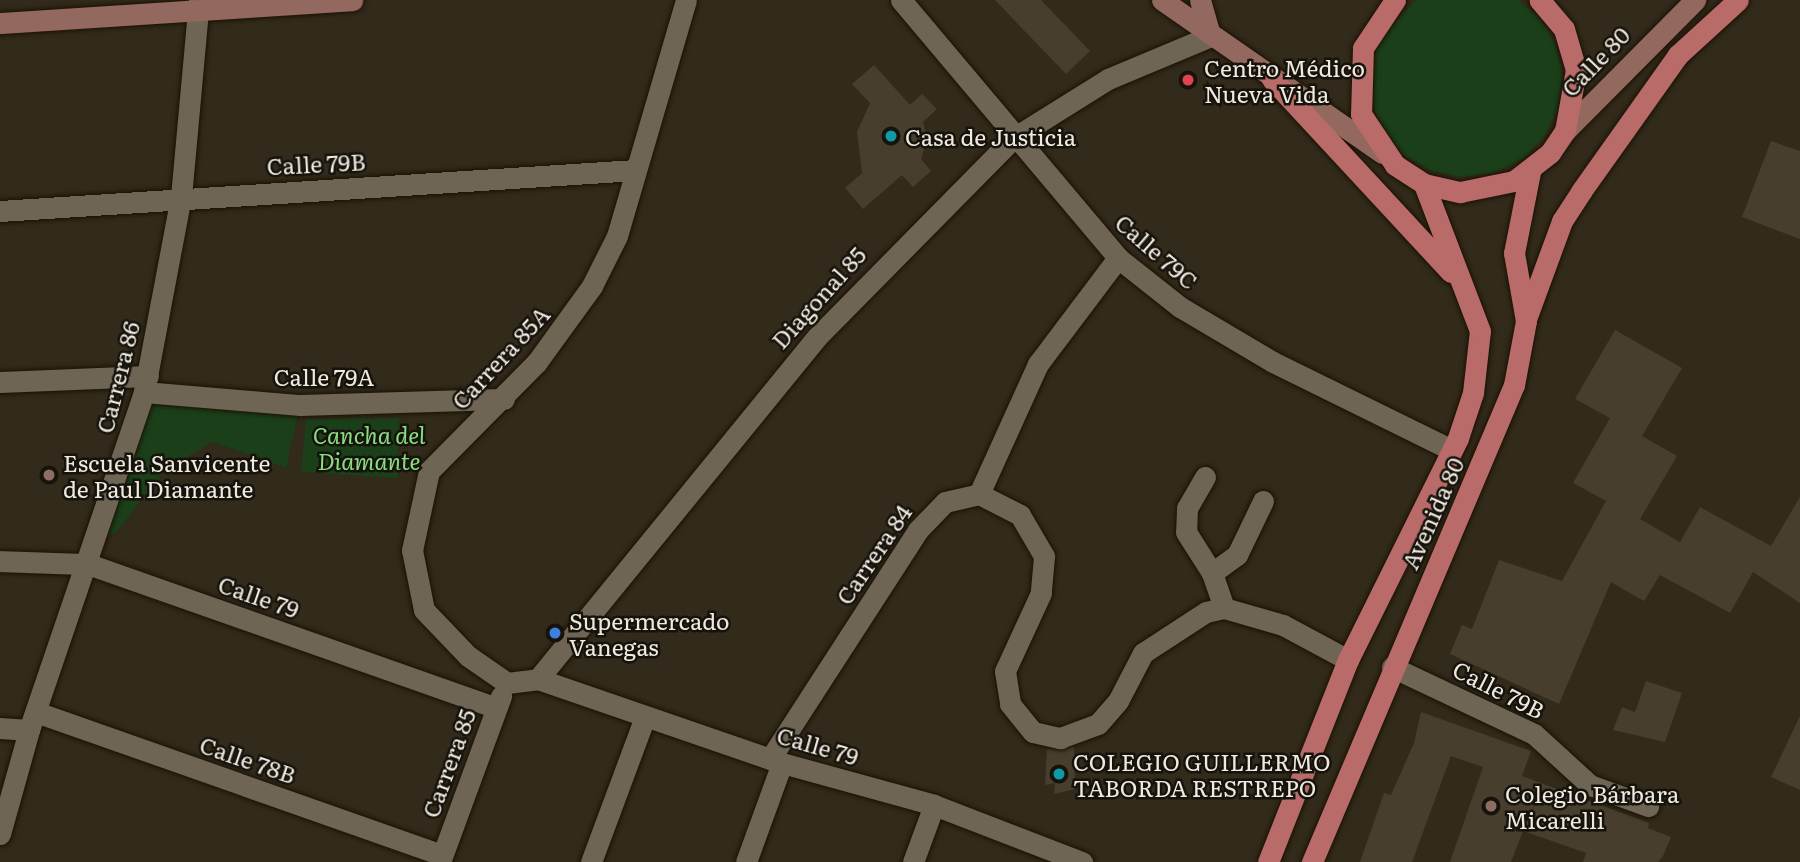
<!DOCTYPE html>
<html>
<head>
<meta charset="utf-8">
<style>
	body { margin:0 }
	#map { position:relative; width:1800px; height:862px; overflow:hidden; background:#322a1a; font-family:Literata,serif }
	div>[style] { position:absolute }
	.green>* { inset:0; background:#1b3f19 }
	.building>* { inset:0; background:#473e2e }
	.roads { filter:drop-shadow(0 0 2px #1a1204) drop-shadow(0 0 2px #1a1204) }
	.street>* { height:21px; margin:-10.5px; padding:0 10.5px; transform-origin:10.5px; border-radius:10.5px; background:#6e6554 }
	.secondary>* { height:21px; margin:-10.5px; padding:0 10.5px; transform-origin:10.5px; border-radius:10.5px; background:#93685e }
	.primary>* { height:21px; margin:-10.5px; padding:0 10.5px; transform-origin:10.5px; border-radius:10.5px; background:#b86b68 }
	.dots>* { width:19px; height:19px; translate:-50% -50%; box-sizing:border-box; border:4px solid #16130c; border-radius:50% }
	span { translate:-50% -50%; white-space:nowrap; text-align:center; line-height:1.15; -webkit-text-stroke:5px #16130c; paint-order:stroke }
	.street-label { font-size:23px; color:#efe9df }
	.poi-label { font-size:23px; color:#efe9df }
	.left { translate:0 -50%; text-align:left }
	.park-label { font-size:23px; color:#88de82; font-style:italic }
</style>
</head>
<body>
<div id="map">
	<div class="green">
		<i style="clip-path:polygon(1416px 0,1518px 0,1540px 19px,1556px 46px,1562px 77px,1558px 109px,1544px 137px,1521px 160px,1492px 173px,1460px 177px,1429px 170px,1402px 154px,1382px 129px,1371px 100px,1370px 68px,1380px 38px)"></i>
		<i style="clip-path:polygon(144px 392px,300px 405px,286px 468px,213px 442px,166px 469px,116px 532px,97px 540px)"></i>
		<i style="clip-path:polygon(399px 418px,398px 478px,301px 472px,306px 419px)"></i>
	</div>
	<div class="building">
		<i style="clip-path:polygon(995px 0,1041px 0,1090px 51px,1066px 74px)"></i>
		<i style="clip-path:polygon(874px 65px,910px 105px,922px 94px,937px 109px,923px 122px,927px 138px,921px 159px,931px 171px,913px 187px,902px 175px,863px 209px,845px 188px,862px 173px,857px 132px,870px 103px,852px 84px)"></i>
		<i style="clip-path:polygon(1771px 141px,1800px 151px,1800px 239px,1742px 217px)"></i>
		<i style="clip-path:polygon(1615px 330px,1682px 368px,1642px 436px,1677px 456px,1640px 519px,1680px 542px,1700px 507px,1771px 546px,1800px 497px,1800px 603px,1753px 572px,1730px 613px,1660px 575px,1644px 601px,1611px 582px,1559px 704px,1450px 654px,1462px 625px,1472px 629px,1499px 560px,1562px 581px,1606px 501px,1573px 483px,1610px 418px,1575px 399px)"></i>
		<i style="clip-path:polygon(1646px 681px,1682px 693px,1665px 742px,1613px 730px,1622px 707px,1635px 712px)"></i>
		<i style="clip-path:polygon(1421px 712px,1531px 751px,1522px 776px,1649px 823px,1648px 828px,1671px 837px,1663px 856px,1658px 862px,1583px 862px,1586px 853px,1523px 831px,1511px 862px,1450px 862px,1483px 767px,1451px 756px,1412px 862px,1360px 862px,1384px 793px,1391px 795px,1414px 743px)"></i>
		<i style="clip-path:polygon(1800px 716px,1800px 790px,1771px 777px)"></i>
		<i style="clip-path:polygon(1074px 747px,1075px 789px,1054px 794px,1055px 783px,1045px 785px,1047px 749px)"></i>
	</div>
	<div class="roads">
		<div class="street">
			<i style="left:686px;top:0;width:246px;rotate:106.3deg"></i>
			<i style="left:617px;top:236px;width:56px;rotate:116.6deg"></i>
			<i style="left:592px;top:286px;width:94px;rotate:125.9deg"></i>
			<i style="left:537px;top:362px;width:153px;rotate:134.7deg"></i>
			<i style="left:429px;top:471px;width:81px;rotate:102.1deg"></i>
			<i style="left:412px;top:550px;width:61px;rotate:78.7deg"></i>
			<i style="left:424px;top:610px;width:64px;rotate:46.3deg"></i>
			<i style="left:468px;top:656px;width:47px;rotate:34.7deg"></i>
			<i style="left:507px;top:683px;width:31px;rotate:-7deg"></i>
			<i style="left:538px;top:679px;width:258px;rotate:19deg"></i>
			<i style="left:782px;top:763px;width:158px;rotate:15.4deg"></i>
			<i style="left:934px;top:805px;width:159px;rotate:21.1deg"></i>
			<i style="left:901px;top:0;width:337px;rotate:49.9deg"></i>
			<i style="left:1118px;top:258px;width:79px;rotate:38.3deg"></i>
			<i style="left:1180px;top:307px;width:108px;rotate:30.6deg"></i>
			<i style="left:1273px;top:362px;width:199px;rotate:26.2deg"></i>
			<i style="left:0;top:211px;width:636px;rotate:-3.69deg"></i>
			<i style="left:0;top:382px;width:148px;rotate:-2.3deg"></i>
			<i style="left:144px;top:392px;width:157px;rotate:4.8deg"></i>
			<i style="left:300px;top:405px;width:204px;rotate:-1.7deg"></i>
			<i style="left:1205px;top:477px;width:36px;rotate:120deg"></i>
			<i style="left:1187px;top:508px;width:24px;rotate:92deg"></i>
			<i style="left:1186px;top:532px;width:49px;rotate:57.6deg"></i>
			<i style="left:1212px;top:573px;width:37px;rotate:71deg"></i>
			<i style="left:979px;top:494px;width:46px;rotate:27.1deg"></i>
			<i style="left:1020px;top:515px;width:48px;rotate:59.7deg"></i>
			<i style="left:1044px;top:556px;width:37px;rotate:95deg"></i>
			<i style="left:1041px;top:593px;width:86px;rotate:114.8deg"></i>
			<i style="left:1005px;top:671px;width:33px;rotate:81deg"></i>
			<i style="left:1010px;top:704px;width:36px;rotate:51deg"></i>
			<i style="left:1033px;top:732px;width:28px;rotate:13deg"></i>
			<i style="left:1060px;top:738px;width:40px;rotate:-20.2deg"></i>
			<i style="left:1098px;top:724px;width:30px;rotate:-49deg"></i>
			<i style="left:1118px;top:701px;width:54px;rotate:-62.5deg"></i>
			<i style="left:1143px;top:653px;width:75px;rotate:-33.1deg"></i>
			<i style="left:1206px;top:612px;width:18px;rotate:-13deg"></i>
			<i style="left:1224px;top:608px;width:61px;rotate:16.1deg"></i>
			<i style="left:1283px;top:625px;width:74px;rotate:28.3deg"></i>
			<i style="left:0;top:561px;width:88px;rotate:2deg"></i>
			<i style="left:88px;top:564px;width:433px;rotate:19.4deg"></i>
			<i style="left:1212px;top:573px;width:31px;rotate:-36deg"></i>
			<i style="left:1237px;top:555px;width:60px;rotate:-64.3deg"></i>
			<i style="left:1392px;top:667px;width:157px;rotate:25.3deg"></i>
			<i style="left:1534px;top:734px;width:76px;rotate:42.3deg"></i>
			<i style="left:1590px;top:785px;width:62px;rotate:19.9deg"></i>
			<i style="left:538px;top:679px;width:441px;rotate:-50.8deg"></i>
			<i style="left:817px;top:337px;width:278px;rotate:-45.4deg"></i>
			<i style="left:1012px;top:139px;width:113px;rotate:-32deg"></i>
			<i style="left:1108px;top:79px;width:112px;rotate:-22.7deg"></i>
			<i style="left:36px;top:712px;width:430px;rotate:19.4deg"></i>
			<i style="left:0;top:728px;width:29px;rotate:4deg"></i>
			<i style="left:770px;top:759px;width:273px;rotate:-57.1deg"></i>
			<i style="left:918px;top:530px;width:39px;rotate:-46deg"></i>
			<i style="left:945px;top:502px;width:35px;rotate:-13deg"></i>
			<i style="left:979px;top:494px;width:143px;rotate:-65.6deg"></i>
			<i style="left:1038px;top:364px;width:133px;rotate:-53deg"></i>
			<i style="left:0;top:834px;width:108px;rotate:-74.4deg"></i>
			<i style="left:29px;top:730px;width:357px;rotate:-71.2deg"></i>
			<i style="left:144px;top:392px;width:198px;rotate:-79.3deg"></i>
			<i style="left:181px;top:197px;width:198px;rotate:-84.8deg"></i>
			<i style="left:440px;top:862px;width:177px;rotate:-69.8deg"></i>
			<i style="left:591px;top:862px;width:155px;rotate:-69.6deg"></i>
			<i style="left:746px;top:862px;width:105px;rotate:-70deg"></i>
			<i style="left:913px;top:862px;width:61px;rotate:-69.8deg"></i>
		</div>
		<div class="secondary">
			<i style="left:1162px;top:0;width:268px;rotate:34.8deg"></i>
			<i style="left:1200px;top:0;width:35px;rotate:74deg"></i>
			<i style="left:0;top:23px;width:353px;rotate:-3.7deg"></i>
			<i style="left:1565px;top:131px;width:185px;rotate:-45.2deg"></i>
		</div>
		<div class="primary">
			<i style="left:1395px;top:0;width:58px;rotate:123.7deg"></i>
			<i style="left:1363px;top:48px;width:66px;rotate:91.7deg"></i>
			<i style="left:1361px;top:114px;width:61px;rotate:56.3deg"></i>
			<i style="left:1395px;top:165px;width:35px;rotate:33deg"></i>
			<i style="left:1424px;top:184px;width:37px;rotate:13deg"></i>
			<i style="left:1460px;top:192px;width:55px;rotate:-11.5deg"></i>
			<i style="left:1514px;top:181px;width:46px;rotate:-37.9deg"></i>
			<i style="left:1550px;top:153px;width:27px;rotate:-56deg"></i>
			<i style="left:1565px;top:131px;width:62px;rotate:-79.8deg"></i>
			<i style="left:1576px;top:70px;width:43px;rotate:-106.3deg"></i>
			<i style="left:1564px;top:29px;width:38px;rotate:-130deg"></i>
			<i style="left:1272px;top:79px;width:263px;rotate:47.2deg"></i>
			<i style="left:1526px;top:319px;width:104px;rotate:-69.8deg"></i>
			<i style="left:1562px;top:221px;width:37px;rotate:-57deg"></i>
			<i style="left:1582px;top:190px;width:166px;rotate:-54.6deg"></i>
			<i style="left:1678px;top:55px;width:81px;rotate:-42.5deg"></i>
			<i style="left:1268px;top:862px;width:217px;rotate:-68.4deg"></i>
			<i style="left:1348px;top:660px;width:248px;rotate:-63.6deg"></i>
			<i style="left:1458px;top:438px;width:47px;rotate:-71.6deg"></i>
			<i style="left:1473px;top:393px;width:62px;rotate:-83.6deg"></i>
			<i style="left:1480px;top:331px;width:157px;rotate:-110.9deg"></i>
			<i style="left:1312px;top:862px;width:518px;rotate:-67.05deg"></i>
			<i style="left:1514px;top:385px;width:65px;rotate:-79.4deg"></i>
			<i style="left:1526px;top:321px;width:69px;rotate:-100deg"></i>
			<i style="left:1514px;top:253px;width:83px;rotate:-78.8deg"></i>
		</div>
	</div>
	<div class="dots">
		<i style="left:1188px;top:80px;background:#e0444e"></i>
		<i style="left:891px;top:136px;background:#0f9aa8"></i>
		<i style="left:49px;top:475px;background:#8d6e63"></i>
		<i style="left:555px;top:633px;background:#3f7fe0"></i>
		<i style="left:1059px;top:774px;background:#0f9aa8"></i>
		<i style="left:1491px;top:806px;background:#8d6e63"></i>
	</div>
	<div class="street-label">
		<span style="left:1595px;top:61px;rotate:-46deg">Calle 80</span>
		<span style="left:316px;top:163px;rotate:-3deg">Calle 79B</span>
		<span style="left:1157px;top:251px;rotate:41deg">Calle 79C</span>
		<span style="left:818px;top:297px;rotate:-48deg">Diagonal 85</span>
		<span style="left:500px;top:357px;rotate:-47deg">Carrera 85A</span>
		<span style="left:324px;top:376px">Calle 79A</span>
		<span style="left:117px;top:377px;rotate:-76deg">Carrera 86</span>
		<span style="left:1432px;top:513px;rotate:-66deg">Avenida 80</span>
		<span style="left:873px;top:554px;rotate:-56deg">Carrera 84</span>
		<span style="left:259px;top:596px;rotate:19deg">Calle 79</span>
		<span style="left:1499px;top:689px;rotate:27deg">Calle 79B</span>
		<span style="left:818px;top:745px;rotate:16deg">Calle 79</span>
		<span style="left:248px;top:759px;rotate:19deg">Calle 78B</span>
		<span style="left:448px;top:763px;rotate:-70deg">Carrera 85</span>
	</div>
	<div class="poi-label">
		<span class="left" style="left:1204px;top:80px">Centro Médico<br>Nueva Vida</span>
		<span class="left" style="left:905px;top:136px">Casa de Justicia</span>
		<span class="left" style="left:63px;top:475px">Escuela Sanvicente<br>de Paul Diamante</span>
		<span class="left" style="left:569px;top:633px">Supermercado<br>Vanegas</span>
		<span class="left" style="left:1073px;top:774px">COLEGIO GUILLERMO<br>TABORDA RESTREPO</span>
		<span class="left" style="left:1505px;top:806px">Colegio Bárbara<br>Micarelli</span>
	</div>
	<div class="park-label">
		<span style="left:369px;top:447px">Cancha del<br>Diamante</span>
	</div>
</div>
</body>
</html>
